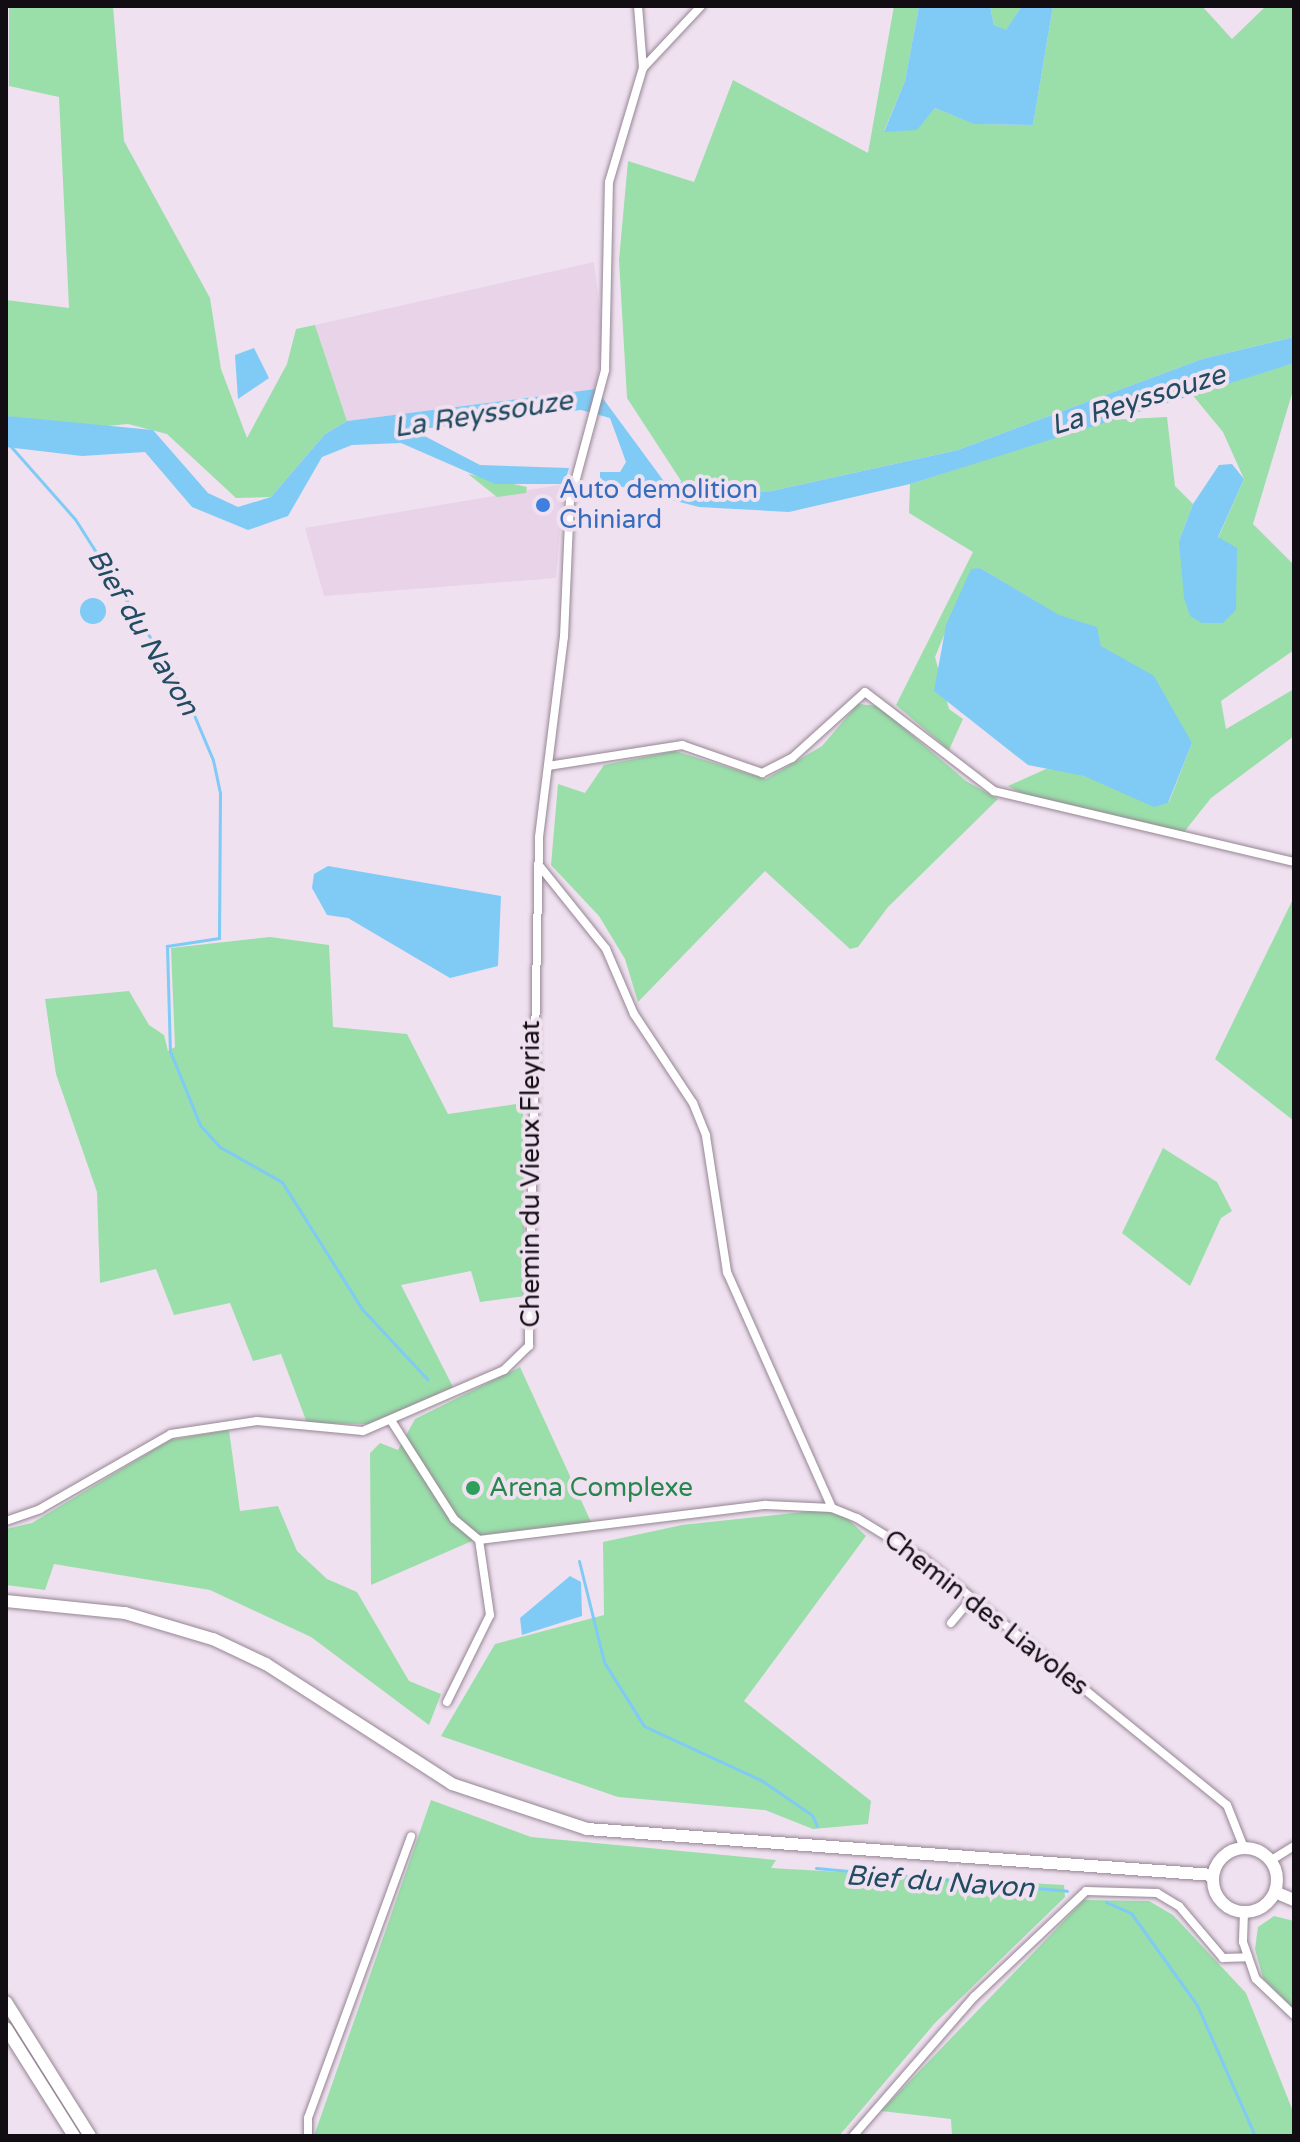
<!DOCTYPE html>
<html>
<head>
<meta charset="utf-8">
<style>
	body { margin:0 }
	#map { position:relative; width:1300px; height:2142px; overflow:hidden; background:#f0e1f0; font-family:"Varela Round",sans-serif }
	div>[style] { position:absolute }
	.built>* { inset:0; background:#e8d3e8 }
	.green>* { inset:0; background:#9adeaa }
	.water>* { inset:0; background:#7fcbf5 }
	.round { border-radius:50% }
	.stream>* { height:3px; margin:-1.5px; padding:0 1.5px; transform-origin:1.5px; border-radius:1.5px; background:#7fcbf5 }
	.roads { filter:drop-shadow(0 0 2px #958694) drop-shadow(0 0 2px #958694) }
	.street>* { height:8px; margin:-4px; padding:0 4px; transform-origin:4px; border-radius:4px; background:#fff }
	.primary>* { height:12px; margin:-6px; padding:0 6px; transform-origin:6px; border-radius:6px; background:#fff }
	.primary>.ring { margin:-6px; padding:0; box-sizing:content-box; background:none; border:12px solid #fff; border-radius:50% }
	.dots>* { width:22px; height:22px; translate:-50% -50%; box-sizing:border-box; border:4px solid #f0e1f0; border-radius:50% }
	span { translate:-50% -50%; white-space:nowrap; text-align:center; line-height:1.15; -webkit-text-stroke:8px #f0e1f0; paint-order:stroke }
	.shop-label { font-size:26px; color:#366cbe }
	.left { translate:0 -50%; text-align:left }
	.street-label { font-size:26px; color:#120d12 }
	.leisure-label { font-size:26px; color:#27864d }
	.water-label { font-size:28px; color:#214c62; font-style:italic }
	.frame { position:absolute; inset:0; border:8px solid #120d12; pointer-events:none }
</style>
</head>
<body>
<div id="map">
	<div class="built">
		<i style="clip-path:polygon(594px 262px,603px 337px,596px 389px,347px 421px,315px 325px)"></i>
		<i style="clip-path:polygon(564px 484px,556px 578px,324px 596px,305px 528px)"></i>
	</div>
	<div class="green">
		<i style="clip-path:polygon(9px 6px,113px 6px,124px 141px,210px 298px,221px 369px,247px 438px,287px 364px,296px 329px,315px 325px,347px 421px,325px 434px,271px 497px,236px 498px,167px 434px,128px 424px,85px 428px,6px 416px,6px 300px,69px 308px,59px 97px,9px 86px)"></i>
		<i style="clip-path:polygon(894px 6px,919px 6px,905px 81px,884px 131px,917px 129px,935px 108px,975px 124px,1033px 125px,1053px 6px,1202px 6px,1232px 39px,1266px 6px,1294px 6px,1294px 337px,1202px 359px,958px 450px,767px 492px,685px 487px,627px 398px,619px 260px,628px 161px,694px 182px,733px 80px,868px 153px)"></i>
		<i style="clip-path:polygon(990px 6px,1022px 6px,1006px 31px,994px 25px)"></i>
		<i style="clip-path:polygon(1294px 363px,1294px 387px,1253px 524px,1294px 565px,1294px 650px,1221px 701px,1226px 729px,1294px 689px,1294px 736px,1211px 798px,1184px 832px,1032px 799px,1008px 786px,1046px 769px,1065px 770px,1169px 802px,1192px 743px,1101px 646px,1096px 627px,1059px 616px,980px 568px,971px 570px,935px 657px,949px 709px,963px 719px,949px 750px,896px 705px,973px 552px,909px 513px,910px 484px,1108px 420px,1167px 417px,1175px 486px,1193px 504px,1179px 541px,1218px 538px,1244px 479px,1223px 432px,1190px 392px)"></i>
		<i style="clip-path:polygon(468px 474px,527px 487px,526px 493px,497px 497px)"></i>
		<i style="clip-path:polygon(858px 704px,878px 706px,966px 781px,998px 799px,888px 907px,858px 947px,850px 949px,765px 871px,638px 1002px,625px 959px,599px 916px,551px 865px,558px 784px,585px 793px,604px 765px,675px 751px,766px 779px,822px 746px)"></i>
		<i style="clip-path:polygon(1294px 897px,1294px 1121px,1215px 1059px)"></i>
		<i style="clip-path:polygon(270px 937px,329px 945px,333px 1027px,407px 1034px,448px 1114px,523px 1103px,525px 1296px,480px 1302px,471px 1271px,401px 1285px,453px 1387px,370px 1424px,307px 1423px,281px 1354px,253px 1361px,230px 1303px,174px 1315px,156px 1269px,100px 1283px,97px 1192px,56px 1074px,45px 999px,129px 991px,149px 1025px,164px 1035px,168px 1051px,175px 1047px,171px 948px)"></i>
		<i style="clip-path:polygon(1163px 1148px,1217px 1182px,1232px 1211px,1221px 1218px,1190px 1286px,1122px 1233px)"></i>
		<i style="clip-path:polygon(520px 1367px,591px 1522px,488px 1534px,371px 1585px,370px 1453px,380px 1443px,398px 1450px,415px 1419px)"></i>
		<i style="clip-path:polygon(229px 1430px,240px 1511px,278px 1506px,297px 1551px,327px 1579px,357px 1592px,409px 1681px,441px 1694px,429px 1725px,311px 1637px,210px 1590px,54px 1564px,45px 1590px,6px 1585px,6px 1529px,32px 1523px,170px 1440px)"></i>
		<i style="clip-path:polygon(822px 1510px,847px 1518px,866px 1536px,744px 1701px,871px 1801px,868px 1824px,813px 1829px,765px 1810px,618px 1797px,441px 1736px,495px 1644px,604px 1615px,603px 1542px,682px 1525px)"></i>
		<i style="clip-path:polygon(431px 1800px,531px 1837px,776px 1860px,771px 1868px,1064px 1885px,1065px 1897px,935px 2023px,839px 2136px,314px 2136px)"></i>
		<i style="clip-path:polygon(1084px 1900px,1149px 1901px,1173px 1915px,1246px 1993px,1294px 2114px,1294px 2136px,952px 2136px,951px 2119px,881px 2111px)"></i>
		<i style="clip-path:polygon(1274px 1916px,1294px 1921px,1294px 2009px,1263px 1978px,1255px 1949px,1258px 1927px)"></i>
	</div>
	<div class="water">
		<i style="clip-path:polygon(919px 6px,990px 6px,994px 25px,1006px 30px,1022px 6px,1053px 6px,1033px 125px,974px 124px,935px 108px,917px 130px,884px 132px,905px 81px)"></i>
		<i style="clip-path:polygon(1294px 337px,1294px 363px,910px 484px,789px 512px,699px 507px,600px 481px,600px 472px,620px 472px,626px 462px,610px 418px,581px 410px,413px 430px,480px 465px,569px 468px,564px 484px,495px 484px,401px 443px,352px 445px,322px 457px,288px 516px,248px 530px,192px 507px,145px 452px,82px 456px,6px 447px,6px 416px,153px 430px,208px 493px,238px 507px,271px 497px,325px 434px,347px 421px,596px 389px,663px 480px,767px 492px,958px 450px,1202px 359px)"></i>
		<i style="clip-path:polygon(254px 348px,269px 378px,238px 399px,235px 355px)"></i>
		<i style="clip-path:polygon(1232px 464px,1244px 479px,1218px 537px,1237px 548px,1236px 610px,1223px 623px,1202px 623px,1190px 616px,1184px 598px,1179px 541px,1193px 504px,1219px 465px)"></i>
		<i style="clip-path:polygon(980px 568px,1059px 615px,1097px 627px,1101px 646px,1154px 676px,1192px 743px,1168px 803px,1154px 807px,1084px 776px,1028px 765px,934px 691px,946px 625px,971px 569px)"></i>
		<i class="round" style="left:80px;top:598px;width:26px;height:26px"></i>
		<i style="clip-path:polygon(328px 866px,501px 896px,498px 966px,450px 978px,348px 918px,327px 915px,312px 888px,314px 874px)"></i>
		<i style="clip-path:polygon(570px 1576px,581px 1582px,582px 1616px,522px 1635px,520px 1618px)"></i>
	</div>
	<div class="stream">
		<i style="left:6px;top:441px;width:104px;rotate:48.5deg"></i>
		<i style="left:75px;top:519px;width:201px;rotate:57.6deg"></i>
		<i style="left:183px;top:689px;width:77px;rotate:67.1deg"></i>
		<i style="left:213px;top:760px;width:34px;rotate:78deg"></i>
		<i style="left:220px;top:793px;width:145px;rotate:90.4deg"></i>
		<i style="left:219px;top:938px;width:53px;rotate:171.3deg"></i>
		<i style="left:167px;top:946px;width:105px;rotate:88.4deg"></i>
		<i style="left:170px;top:1051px;width:80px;rotate:67.9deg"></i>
		<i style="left:200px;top:1125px;width:30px;rotate:48deg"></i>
		<i style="left:220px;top:1147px;width:71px;rotate:29.4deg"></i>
		<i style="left:282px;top:1182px;width:150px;rotate:57.8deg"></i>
		<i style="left:362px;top:1309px;width:96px;rotate:47.1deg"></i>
		<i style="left:579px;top:1561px;width:104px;rotate:76.1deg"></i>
		<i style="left:604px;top:1662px;width:75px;rotate:58deg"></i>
		<i style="left:644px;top:1726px;width:129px;rotate:24.8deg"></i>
		<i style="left:761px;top:1780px;width:62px;rotate:34.5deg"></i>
		<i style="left:812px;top:1815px;width:12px;rotate:66deg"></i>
		<i style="left:816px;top:1868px;width:252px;rotate:5.2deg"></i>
		<i style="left:1106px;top:1902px;width:27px;rotate:24deg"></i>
		<i style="left:1131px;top:1913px;width:113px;rotate:54.3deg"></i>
		<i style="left:1197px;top:2005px;width:143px;rotate:66.1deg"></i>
	</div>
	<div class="roads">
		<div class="street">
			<i style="left:638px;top:6px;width:62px;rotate:85.4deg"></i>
			<i style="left:548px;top:766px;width:136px;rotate:-8.9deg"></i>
			<i style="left:682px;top:745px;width:85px;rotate:19.3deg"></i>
			<i style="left:762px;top:773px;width:34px;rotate:-27deg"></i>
			<i style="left:792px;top:758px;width:98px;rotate:-42.1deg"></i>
			<i style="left:865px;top:692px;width:163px;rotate:37.5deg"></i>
			<i style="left:994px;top:791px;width:308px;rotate:13.3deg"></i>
			<i style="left:538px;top:864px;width:109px;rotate:51.3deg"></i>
			<i style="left:606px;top:949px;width:71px;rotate:66.7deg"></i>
			<i style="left:634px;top:1014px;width:107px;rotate:56.5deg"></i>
			<i style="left:693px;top:1103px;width:35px;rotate:68deg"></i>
			<i style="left:706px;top:1136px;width:138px;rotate:81.2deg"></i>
			<i style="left:727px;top:1272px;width:258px;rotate:66deg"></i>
			<i style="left:392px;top:1422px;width:115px;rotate:57.4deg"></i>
			<i style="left:454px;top:1519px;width:33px;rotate:40deg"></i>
			<i style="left:479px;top:1540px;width:289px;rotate:-7deg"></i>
			<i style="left:766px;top:1505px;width:66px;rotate:2.6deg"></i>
			<i style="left:832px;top:1508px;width:27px;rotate:22deg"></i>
			<i style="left:857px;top:1518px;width:79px;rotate:31.5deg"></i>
			<i style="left:924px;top:1559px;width:390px;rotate:39.1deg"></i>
			<i style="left:1227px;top:1805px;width:46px;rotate:68.4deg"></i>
			<i style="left:6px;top:1521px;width:36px;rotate:-19deg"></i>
			<i style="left:40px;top:1509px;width:151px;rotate:-29.8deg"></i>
			<i style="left:171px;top:1434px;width:87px;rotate:-8.6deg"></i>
			<i style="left:257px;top:1421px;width:106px;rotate:5.4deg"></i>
			<i style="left:363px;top:1431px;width:154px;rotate:-23.4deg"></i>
			<i style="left:504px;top:1370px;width:35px;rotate:-44deg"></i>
			<i style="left:529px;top:1346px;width:509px;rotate:-88.87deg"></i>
			<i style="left:539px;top:837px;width:202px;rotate:-82.9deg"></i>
			<i style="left:564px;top:637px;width:136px;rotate:-87.5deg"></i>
			<i style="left:570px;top:501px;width:136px;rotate:-75deg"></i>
			<i style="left:605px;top:370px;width:188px;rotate:-88.8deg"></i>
			<i style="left:609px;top:182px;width:119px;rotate:-73.4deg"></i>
			<i style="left:643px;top:68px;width:85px;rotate:-46.9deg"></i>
			<i style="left:951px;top:1623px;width:31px;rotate:-50deg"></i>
			<i style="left:447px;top:1702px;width:97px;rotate:-63.7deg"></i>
			<i style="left:490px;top:1615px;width:76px;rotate:-98.3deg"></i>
			<i style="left:1270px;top:1861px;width:28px;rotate:-32deg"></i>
			<i style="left:1244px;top:1912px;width:30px;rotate:92deg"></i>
			<i style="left:1243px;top:1942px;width:39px;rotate:71deg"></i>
			<i style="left:1256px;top:1979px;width:52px;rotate:43.5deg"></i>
			<i style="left:308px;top:2136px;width:18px;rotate:-90deg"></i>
			<i style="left:308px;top:2118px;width:300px;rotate:-69.9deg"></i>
			<i style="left:853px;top:2136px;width:184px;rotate:-49deg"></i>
			<i style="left:974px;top:1997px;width:154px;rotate:-43.4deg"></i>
			<i style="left:1086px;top:1891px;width:71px;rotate:1.6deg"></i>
			<i style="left:1157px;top:1893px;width:26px;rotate:31deg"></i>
			<i style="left:1179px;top:1906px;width:68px;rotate:49.8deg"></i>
			<i style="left:1223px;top:1958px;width:25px;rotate:-2deg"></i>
		</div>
		<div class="primary">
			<i style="left:6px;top:1601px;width:120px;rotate:5.8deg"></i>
			<i style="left:125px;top:1613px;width:92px;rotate:16.5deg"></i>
			<i style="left:213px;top:1639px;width:59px;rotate:25.3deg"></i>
			<i style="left:266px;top:1664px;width:221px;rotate:32.8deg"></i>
			<i style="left:452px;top:1784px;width:142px;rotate:18.4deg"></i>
			<i style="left:587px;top:1829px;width:628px;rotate:4.2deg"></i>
			<i class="ring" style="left:1213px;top:1848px;width:52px;height:52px"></i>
			<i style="left:1275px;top:1892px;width:21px;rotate:23deg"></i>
			<i style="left:6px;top:2002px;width:158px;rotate:57.9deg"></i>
			<i style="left:6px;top:2028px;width:128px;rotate:57.8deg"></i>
		</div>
	</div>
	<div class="dots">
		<i style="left:543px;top:505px;background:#3f7fe0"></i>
		<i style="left:473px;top:1488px;background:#2e9e5b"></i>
	</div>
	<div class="shop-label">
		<span class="left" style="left:559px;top:505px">Auto demolition<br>Chiniard</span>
	</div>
	<div class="street-label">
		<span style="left:531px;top:1174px;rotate:-90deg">Chemin du Vieux Fleyriat</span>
		<span style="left:986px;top:1613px;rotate:38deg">Chemin des Liavoles</span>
	</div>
	<div class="leisure-label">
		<span class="left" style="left:489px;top:1488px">Arena Complexe</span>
	</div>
	<div class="water-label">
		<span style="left:1138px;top:400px;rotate:-17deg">La Reyssouze</span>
		<span style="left:483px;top:414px;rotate:-9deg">La Reyssouze</span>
		<span style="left:143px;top:632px;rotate:59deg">Bief du Navon</span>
		<span style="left:940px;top:1882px;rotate:4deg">Bief du Navon</span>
	</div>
	<div class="frame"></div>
</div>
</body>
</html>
